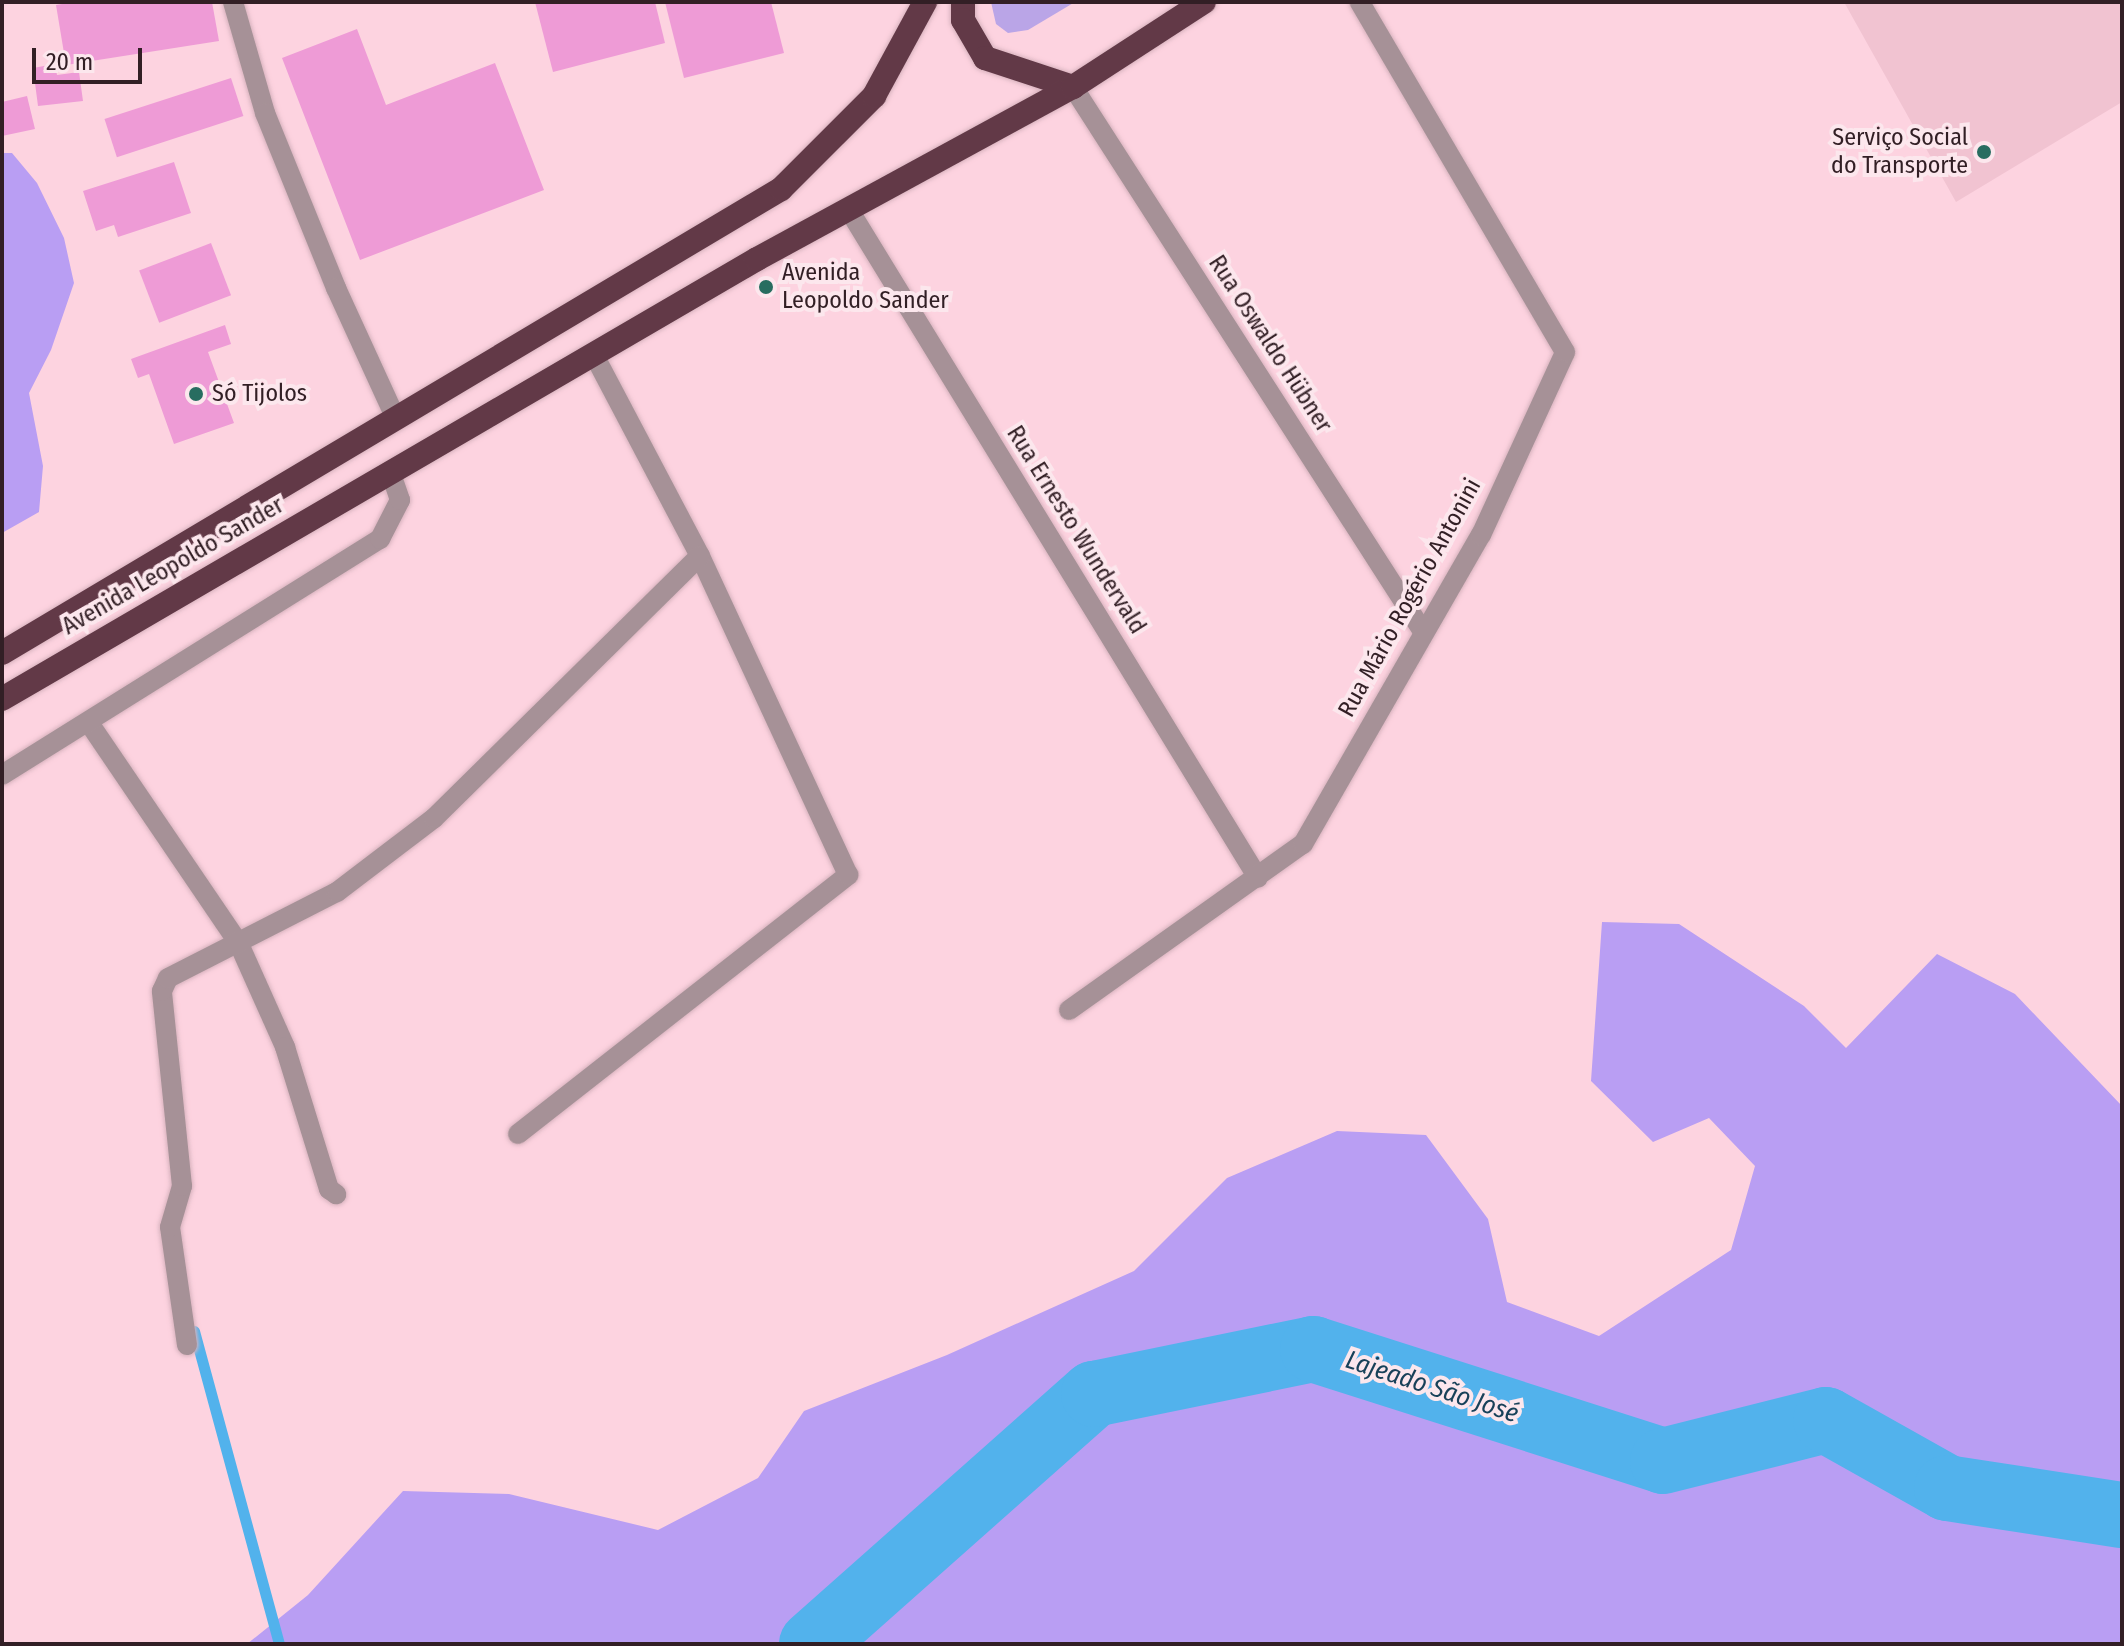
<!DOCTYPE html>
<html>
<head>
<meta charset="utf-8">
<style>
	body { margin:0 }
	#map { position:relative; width:2124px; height:1646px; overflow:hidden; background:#fdd3e0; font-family:"Fira Sans Condensed",sans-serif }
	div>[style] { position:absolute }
	.built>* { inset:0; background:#f1c3d1 }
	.green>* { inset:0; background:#baa5e7 }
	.forest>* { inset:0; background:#b99ef3 }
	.stream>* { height:11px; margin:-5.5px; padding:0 5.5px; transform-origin:5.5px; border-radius:5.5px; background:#52b2ec }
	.river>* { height:66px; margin:-33px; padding:0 33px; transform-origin:33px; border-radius:33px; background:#52b2ec }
	.building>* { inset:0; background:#ee9bd6; transform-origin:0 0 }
	.roads { filter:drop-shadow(0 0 2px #d8b3be) drop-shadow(0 0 2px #d8b3be) }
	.minor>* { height:20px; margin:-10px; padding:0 10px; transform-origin:10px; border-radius:10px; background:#a69197 }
	.highway>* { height:24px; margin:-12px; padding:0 12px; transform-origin:12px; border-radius:12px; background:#623947 }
	.dots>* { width:22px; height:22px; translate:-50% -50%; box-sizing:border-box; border:4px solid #fce7ed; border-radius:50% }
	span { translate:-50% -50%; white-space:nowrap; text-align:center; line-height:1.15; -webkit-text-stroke:8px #fce7ed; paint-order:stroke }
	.poi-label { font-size:24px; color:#321f25 }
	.right { translate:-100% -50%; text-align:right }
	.left { translate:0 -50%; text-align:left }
	.street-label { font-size:24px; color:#321f25 }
	.water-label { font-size:26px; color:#184159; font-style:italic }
	.frame { position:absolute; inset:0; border:4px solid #321f25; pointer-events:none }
	.scale { position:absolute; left:32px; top:48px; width:110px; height:36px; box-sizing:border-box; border:4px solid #321f25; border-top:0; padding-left:10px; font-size:24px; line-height:28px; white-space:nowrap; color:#321f25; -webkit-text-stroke:6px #fce7ed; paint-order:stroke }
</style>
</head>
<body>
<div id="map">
	<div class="built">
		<i style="clip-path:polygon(1844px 2px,2122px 2px,2122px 102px,1956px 202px)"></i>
	</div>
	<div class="green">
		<i style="clip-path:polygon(991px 2px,1075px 2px,1028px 30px,1008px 33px,996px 24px)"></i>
	</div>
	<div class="forest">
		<i style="clip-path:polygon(2px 153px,12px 153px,37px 183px,64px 238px,74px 283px,51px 350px,29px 393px,43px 466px,39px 512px,2px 533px)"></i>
		<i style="clip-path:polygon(1602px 922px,1679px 924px,1804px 1006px,1846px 1048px,1937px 954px,2015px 994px,2122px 1106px,2122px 1644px,247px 1644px,308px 1595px,403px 1491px,509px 1494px,658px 1530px,758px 1478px,804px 1411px,947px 1355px,1134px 1271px,1227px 1178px,1337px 1131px,1426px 1135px,1488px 1219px,1507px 1302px,1599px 1336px,1731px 1250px,1755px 1166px,1709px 1118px,1653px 1142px,1591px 1081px)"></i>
	</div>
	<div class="stream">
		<i style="left:194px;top:1331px;width:324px;rotate:74.8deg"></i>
	</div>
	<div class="river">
		<i style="left:812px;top:1644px;width:377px;rotate:-41.6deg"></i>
		<i style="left:1094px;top:1394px;width:224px;rotate:-11.6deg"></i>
		<i style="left:1313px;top:1349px;width:367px;rotate:17.7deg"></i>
		<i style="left:1663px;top:1461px;width:168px;rotate:-14.1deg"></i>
		<i style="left:1826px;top:1420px;width:139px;rotate:29.3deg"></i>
		<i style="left:1947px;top:1488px;width:177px;rotate:8.8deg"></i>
	</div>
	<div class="building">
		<i style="clip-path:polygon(74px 2px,212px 2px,219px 41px,66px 65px,56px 5px)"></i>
		<i style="clip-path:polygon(535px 2px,655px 2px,665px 43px,553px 72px)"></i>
		<i style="clip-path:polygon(665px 2px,771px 2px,784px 53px,684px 78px)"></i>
		<i style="clip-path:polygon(357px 29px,386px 105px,495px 63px,544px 190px,360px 260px,282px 58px)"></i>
		<i style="clip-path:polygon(55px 64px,57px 75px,79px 72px,83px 101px,38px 106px,33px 68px)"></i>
		<i style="left:231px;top:78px;width:40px;height:133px;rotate:72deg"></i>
		<i style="clip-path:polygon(27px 96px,35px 129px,2px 136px,2px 102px)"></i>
		<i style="clip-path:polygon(174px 162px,191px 213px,118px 237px,114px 225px,96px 231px,83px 191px)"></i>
		<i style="left:211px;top:243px;width:56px;height:77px;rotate:69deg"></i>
		<i style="clip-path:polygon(225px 325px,231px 344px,208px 352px,234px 423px,174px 444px,149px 374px,138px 378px,131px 359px)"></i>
	</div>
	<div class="roads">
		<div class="minor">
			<i style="left:233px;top:2px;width:116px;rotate:73.9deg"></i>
			<i style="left:265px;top:113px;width:189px;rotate:67.9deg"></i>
			<i style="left:336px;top:288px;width:142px;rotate:65.4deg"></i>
			<i style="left:1073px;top:87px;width:645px;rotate:57.27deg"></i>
			<i style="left:849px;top:210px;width:783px;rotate:58.52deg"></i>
			<i style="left:89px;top:723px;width:267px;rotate:55.8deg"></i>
			<i style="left:239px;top:944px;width:113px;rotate:65.9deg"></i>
			<i style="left:285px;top:1047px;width:149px;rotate:72.8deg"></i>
			<i style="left:329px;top:1189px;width:9px;rotate:36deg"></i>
			<i style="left:2px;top:775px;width:446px;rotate:-32deg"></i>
			<i style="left:380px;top:539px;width:44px;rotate:-62.9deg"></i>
			<i style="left:400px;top:500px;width:28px;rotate:-109deg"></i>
			<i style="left:1069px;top:1010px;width:287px;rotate:-35.4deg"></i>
			<i style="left:1303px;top:844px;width:357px;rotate:-60.1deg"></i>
			<i style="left:1481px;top:535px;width:201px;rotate:-65.3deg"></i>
			<i style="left:1565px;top:352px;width:406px;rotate:-120.4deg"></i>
			<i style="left:518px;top:1134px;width:420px;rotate:-38.1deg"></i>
			<i style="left:848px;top:875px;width:352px;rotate:-114.9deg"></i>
			<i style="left:700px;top:556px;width:225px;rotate:-117.8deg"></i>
			<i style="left:187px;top:1345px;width:119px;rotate:-98.2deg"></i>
			<i style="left:170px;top:1227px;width:43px;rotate:-73.7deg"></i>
			<i style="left:182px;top:1186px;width:196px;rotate:-95.9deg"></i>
			<i style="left:162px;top:991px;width:14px;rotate:-65deg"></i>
			<i style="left:168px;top:978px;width:190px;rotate:-27deg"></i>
			<i style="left:337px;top:892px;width:122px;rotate:-37.3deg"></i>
			<i style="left:434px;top:818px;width:373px;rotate:-44.6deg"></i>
		</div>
		<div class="highway">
			<i style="left:963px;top:2px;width:18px;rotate:90deg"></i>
			<i style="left:963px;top:20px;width:44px;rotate:59.9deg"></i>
			<i style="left:985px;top:58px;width:93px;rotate:18.2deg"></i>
			<i style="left:2px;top:653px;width:907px;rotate:-30.78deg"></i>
			<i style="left:781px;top:189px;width:132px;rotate:-45deg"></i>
			<i style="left:874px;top:96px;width:107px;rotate:-61.5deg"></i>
			<i style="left:2px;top:699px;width:874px;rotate:-30.23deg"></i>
			<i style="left:757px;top:259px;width:360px;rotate:-28.6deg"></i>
			<i style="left:1073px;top:87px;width:156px;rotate:-33deg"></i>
		</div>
	</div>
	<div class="dots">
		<i style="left:1984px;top:152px;background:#286d60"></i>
		<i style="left:766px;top:287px;background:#286d60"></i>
		<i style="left:196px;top:394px;background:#286d60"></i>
	</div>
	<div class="poi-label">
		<span class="right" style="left:1968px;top:152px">Serviço Social<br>do Transporte</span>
		<span class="left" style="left:782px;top:287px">Avenida<br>Leopoldo Sander</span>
		<span class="left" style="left:212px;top:394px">Só Tijolos</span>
	</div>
	<div class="street-label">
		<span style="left:1270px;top:344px;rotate:57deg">Rua Oswaldo Hübner</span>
		<span style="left:1076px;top:530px;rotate:58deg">Rua Ernesto Wundervald</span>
		<span style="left:173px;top:566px;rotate:-30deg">Avenida Leopoldo Sander</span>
		<span style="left:1410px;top:598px;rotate:-61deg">Rua Mário Rogério Antonini</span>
	</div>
	<div class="water-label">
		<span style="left:1432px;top:1387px;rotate:18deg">Lajeado São José</span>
	</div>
	<div class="frame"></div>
	<div class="scale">20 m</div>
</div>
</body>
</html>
